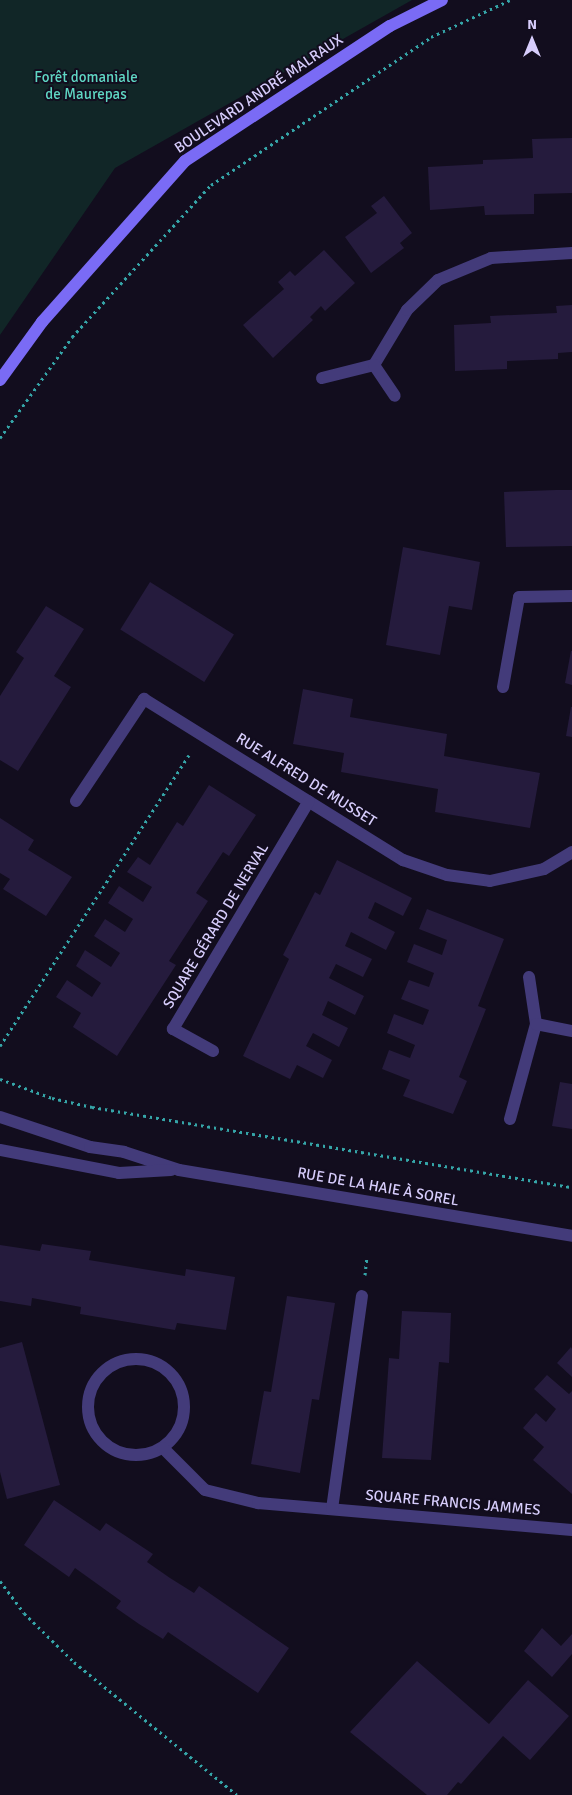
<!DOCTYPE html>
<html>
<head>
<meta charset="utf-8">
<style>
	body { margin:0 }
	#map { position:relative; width:572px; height:1795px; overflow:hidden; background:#120d1e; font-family:Signika,sans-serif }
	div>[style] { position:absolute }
	.green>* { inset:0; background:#112627 }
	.building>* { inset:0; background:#251b3d; transform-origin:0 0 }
	.path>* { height:3px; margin-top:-1.5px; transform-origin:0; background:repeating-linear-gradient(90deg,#35a5a8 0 2.5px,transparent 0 6.5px) }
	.street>* { height:12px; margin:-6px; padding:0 6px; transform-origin:6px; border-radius:6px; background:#433b7a }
	.street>.ring { margin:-6px; padding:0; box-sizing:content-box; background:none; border:12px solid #433b7a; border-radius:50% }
	.secondary>* { height:12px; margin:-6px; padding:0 6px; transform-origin:6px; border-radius:6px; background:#7a6bf5 }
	span { translate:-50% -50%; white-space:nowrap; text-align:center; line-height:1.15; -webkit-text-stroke:4px #120d1e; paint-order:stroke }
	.park-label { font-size:15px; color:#5fd6c3 }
	.street-label { font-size:15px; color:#d7cdfc }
	.north { position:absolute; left:507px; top:15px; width:50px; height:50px; -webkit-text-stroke:4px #120d1e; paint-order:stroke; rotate:0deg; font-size:14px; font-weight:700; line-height:20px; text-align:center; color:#d7cdfc }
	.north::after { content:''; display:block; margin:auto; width:18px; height:22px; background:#d7cdfc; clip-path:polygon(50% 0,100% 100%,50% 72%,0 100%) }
</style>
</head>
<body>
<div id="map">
	<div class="green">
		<i style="clip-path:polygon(0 0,412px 0,115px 168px,0 335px)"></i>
	</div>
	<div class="building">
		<i style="clip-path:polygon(572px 138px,572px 193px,534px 194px,534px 214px,485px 215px,484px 206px,430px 210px,428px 167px,483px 164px,483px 160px,533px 158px,532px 139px)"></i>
		<i style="clip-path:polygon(384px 196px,412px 233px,400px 243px,404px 248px,371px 273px,345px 237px,377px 213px,371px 206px)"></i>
		<i style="clip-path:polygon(324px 250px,355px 283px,325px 311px,321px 306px,310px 317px,313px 320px,273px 358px,243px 325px,284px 289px,278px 282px,290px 271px,295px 276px)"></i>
		<i style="clip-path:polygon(572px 305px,572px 352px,558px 353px,558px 359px,507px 361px,507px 369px,455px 371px,454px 325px,491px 323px,490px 316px,557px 313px,556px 306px)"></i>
		<i style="clip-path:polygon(556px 490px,572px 490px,572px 546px,506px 547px,504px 492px)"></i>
		<i style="clip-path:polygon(403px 547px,480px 562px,472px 610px,449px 606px,440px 655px,386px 645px)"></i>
		<i style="left:150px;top:582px;width:99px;height:56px;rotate:32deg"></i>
		<i style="clip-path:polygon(46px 606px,84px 629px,54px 676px,71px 687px,18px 771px,0 760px,0 696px,24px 658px,16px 652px)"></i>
		<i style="clip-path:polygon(571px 651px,572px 651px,572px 685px,565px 683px)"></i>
		<i style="clip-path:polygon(303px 689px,353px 699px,350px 717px,447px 734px,444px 756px,540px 773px,530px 828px,435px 812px,438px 789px,341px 772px,344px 753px,293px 744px)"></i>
		<i style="clip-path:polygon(571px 707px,572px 707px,572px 737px,566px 736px)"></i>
		<i style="clip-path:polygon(209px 785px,256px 815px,229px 856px,223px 852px,196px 893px,208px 901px,169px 961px,176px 965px,117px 1056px,73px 1027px,81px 1013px,56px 997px,67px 980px,92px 997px,101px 983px,76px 966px,85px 950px,111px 967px,120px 953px,94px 936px,105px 919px,125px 932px,133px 919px,108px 903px,119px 886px,143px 902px,152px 887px,127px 872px,138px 857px,150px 865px,177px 822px,183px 826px)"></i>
		<i style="clip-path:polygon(0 818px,34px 840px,28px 850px,72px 877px,46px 916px,3px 889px,10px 879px,0 873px)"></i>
		<i style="clip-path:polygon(337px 860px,412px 898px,403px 916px,375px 902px,368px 918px,395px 932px,386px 950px,351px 932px,345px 946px,372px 959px,363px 977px,336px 964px,329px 978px,364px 996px,355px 1015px,328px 1001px,322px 1015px,348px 1028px,339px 1047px,313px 1033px,306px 1046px,332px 1060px,323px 1078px,297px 1065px,290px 1079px,243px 1056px,289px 959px,283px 955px,315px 892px,320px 895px)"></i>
		<i style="clip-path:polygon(427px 909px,504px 939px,478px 1006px,486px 1009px,459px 1077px,467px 1081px,453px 1114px,403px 1096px,410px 1080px,382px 1069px,389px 1050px,410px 1058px,415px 1045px,387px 1033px,394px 1014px,423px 1025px,429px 1010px,401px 999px,409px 980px,429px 987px,434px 973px,407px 962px,414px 944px,442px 955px,447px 940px,419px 929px)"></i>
		<i style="clip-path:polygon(560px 1082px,572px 1084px,572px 1129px,552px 1126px)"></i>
		<i style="clip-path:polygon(42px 1244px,91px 1251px,89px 1260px,185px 1276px,186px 1269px,235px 1277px,226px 1330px,177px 1323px,175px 1330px,80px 1314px,81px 1307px,32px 1298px,31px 1306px,0 1301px,0 1245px,40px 1251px)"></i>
		<i style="clip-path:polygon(287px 1296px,335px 1303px,319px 1400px,312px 1399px,300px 1473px,251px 1464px,264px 1391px,271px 1392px)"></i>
		<i style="clip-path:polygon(402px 1311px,451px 1313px,449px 1363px,439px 1362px,431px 1460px,382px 1458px,389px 1358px,399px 1359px)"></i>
		<i style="clip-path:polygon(22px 1342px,60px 1485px,7px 1499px,0 1472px,0 1348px)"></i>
		<i style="clip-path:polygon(571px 1347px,572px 1349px,572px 1377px,557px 1363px)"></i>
		<i style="clip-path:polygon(547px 1375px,569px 1394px,572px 1391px,572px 1494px,533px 1460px,544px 1447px,523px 1428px,536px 1413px,546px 1422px,556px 1409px,534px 1389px)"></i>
		<i style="clip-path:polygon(54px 1500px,100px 1531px,106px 1523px,153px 1554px,147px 1562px,170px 1578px,194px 1593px,199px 1586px,289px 1648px,258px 1693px,168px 1632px,163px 1639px,139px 1624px,116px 1608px,121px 1601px,75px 1568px,69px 1577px,24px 1545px)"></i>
		<i style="clip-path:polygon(542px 1628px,561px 1646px,572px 1634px,572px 1654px,552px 1677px,524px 1651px)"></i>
		<i style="clip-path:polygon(417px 1661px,489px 1724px,528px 1680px,569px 1716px,530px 1760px,503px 1736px,461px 1784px,458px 1782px,447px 1795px,427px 1795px,350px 1732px)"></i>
	</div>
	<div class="path">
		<i style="left:0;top:438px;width:124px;rotate:-54.5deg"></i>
		<i style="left:72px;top:337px;width:206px;rotate:-47.6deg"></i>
		<i style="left:211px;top:185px;width:265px;rotate:-33.9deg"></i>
		<i style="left:431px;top:37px;width:87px;rotate:-25.1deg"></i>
		<i style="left:0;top:1046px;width:347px;rotate:-57deg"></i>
		<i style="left:0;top:1079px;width:55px;rotate:20.1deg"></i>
		<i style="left:52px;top:1098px;width:41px;rotate:12.7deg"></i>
		<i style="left:92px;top:1107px;width:487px;rotate:9.5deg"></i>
		<i style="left:365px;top:1275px;width:19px;rotate:-84deg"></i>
		<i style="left:0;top:1581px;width:40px;rotate:53deg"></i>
		<i style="left:24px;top:1613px;width:70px;rotate:44.4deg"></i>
		<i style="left:74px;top:1662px;width:210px;rotate:39.2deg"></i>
	</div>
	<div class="street">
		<i style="left:374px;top:365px;width:64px;rotate:-59deg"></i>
		<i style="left:407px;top:310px;width:43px;rotate:-44.1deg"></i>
		<i style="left:438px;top:280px;width:57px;rotate:-22.5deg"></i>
		<i style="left:491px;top:258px;width:81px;rotate:-3.5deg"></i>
		<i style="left:322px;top:378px;width:54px;rotate:-14deg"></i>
		<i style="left:374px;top:365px;width:37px;rotate:56deg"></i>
		<i style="left:503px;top:687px;width:91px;rotate:-79.9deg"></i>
		<i style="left:519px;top:597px;width:53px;rotate:-1.1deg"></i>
		<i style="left:76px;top:801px;width:123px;rotate:-56.3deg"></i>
		<i style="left:144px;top:699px;width:305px;rotate:31.9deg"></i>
		<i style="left:403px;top:860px;width:46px;rotate:18.8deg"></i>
		<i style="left:447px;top:875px;width:43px;rotate:7.9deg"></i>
		<i style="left:490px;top:881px;width:55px;rotate:-12.5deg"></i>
		<i style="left:544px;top:869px;width:33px;rotate:-31deg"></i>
		<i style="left:529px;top:977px;width:48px;rotate:81.5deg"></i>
		<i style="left:213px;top:1051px;width:46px;rotate:-151.2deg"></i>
		<i style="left:173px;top:1029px;width:265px;rotate:-59.2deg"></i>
		<i style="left:0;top:1117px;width:95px;rotate:18.4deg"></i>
		<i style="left:90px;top:1147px;width:34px;rotate:8deg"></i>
		<i style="left:124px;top:1152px;width:58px;rotate:18.1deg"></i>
		<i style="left:179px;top:1170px;width:399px;rotate:9.5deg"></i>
		<i style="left:510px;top:1119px;width:98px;rotate:-74.7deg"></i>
		<i style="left:536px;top:1024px;width:37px;rotate:11deg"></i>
		<i style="left:0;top:1150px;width:121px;rotate:10.9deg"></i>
		<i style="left:119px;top:1173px;width:52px;rotate:-3.3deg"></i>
		<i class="ring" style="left:88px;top:1359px;width:84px;height:84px"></i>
		<i style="left:163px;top:1448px;width:59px;rotate:45deg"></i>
		<i style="left:205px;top:1490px;width:55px;rotate:13.8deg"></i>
		<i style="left:258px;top:1503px;width:315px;rotate:4.9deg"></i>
		<i style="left:332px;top:1509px;width:215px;rotate:-82deg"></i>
	</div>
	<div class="secondary">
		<i style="left:0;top:380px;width:72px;rotate:-54.1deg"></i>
		<i style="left:42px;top:322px;width:215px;rotate:-48.4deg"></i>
		<i style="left:185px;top:161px;width:245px;rotate:-33.4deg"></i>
		<i style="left:390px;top:26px;width:58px;rotate:-26.6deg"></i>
	</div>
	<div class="park-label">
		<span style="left:86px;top:86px">Forêt domaniale<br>de Maurepas</span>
	</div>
	<div class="street-label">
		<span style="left:259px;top:94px;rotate:-34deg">BOULEVARD ANDRÉ MALRAUX</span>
		<span style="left:306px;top:780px;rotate:32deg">RUE ALFRED DE MUSSET</span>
		<span style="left:216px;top:926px;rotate:-59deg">SQUARE GÉRARD DE NERVAL</span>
		<span style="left:378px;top:1187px;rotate:10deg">RUE DE LA HAIE À SOREL</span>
		<span style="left:453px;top:1503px;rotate:5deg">SQUARE FRANCIS JAMMES</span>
	</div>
	<div class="north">N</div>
</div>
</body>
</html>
